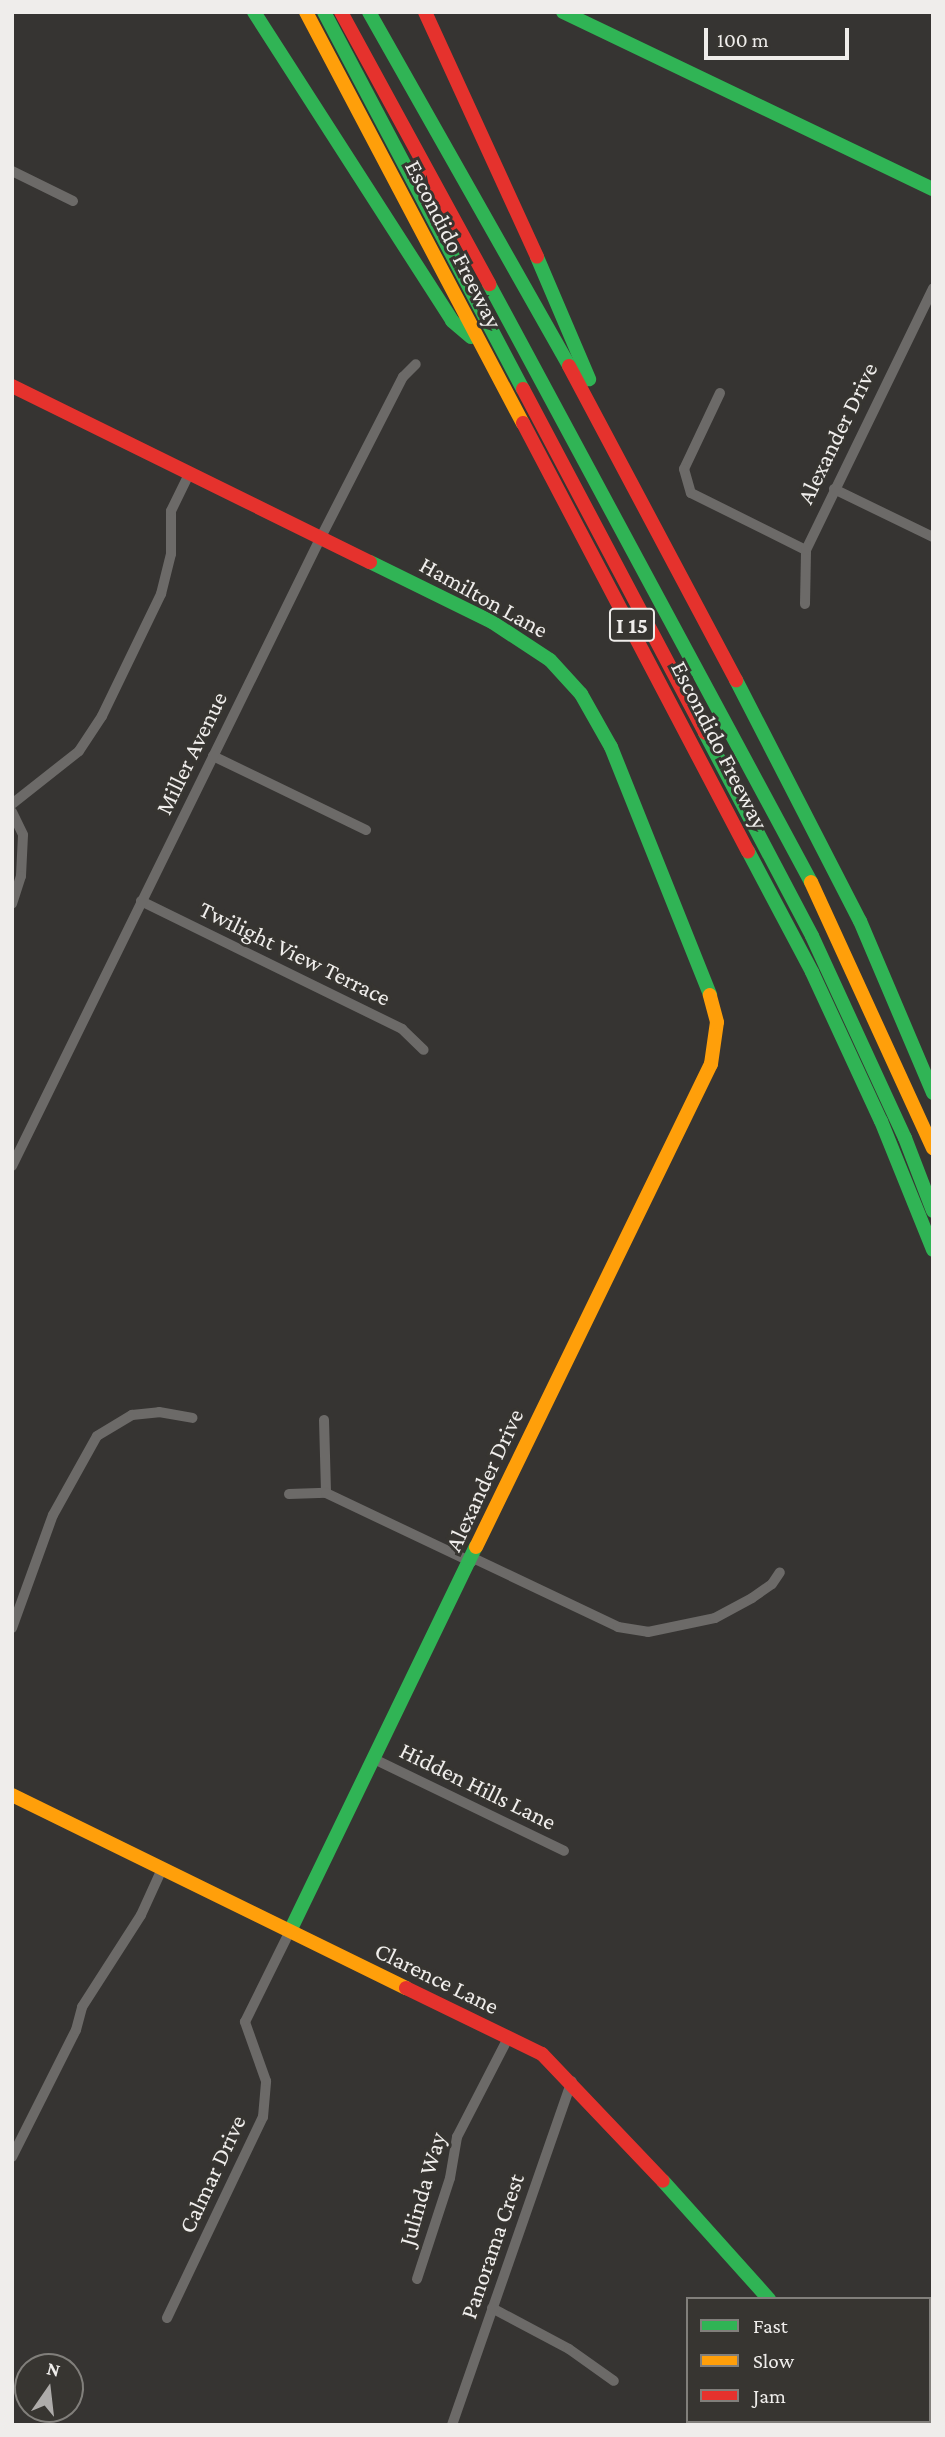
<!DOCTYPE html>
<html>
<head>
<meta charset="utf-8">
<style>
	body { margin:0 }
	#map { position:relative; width:945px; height:2437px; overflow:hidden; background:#363432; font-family:"Crimson Pro",serif }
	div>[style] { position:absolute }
	.street>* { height:10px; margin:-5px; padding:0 5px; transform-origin:5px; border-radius:5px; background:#6c6a68 }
	.fast>* { height:14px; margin:-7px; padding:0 7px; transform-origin:7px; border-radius:7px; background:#30b455 }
	.slow>* { height:14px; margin:-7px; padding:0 7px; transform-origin:7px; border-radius:7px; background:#ff9f0a }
	.jam>* { height:14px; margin:-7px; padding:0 7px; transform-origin:7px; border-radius:7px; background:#e5322d }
	span { translate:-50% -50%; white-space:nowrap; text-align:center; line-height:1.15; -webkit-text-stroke:6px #373531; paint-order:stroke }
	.shield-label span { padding:2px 5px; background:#373531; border:2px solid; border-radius:5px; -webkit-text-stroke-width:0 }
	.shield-label { font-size:23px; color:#efedeb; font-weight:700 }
	.street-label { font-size:24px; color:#efedeb }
	.frame { position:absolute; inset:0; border:14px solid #efedeb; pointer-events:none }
	.legend { position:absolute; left:686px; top:2297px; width:245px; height:126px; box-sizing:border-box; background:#373531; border:2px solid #817f7b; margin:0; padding:9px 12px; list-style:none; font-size:21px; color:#efedeb }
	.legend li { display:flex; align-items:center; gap:14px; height:35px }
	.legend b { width:35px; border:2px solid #817f7b }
	.north { position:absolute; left:14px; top:2353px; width:70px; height:70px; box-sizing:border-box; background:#373531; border:2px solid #817f7b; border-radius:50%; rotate:14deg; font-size:19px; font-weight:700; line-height:28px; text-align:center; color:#efedeb }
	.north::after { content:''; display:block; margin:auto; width:24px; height:32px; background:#aeacaa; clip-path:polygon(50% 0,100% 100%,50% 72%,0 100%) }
	.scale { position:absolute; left:704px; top:28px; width:145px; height:32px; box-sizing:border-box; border:4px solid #efedeb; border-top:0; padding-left:9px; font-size:21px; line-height:24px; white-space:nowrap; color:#efedeb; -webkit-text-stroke:5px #373531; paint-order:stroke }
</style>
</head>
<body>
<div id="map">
	<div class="street">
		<i style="left:12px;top:171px;width:68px;rotate:26.2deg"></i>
		<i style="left:720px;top:393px;width:84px;rotate:115.3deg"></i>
		<i style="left:684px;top:469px;width:25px;rotate:74deg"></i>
		<i style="left:691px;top:493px;width:128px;rotate:26.4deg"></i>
		<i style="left:834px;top:489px;width:110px;rotate:25.9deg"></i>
		<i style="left:805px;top:604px;width:54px;rotate:-88.9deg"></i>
		<i style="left:806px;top:550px;width:291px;rotate:-64.1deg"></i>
		<i style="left:213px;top:756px;width:170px;rotate:25.8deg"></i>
		<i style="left:12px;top:804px;width:85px;rotate:-38.3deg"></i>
		<i style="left:79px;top:751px;width:42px;rotate:-56.7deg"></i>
		<i style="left:102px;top:716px;width:136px;rotate:-64.2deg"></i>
		<i style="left:161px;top:594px;width:41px;rotate:-76deg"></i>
		<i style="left:171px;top:554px;width:43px;rotate:-90deg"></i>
		<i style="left:171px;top:511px;width:43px;rotate:-64deg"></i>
		<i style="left:12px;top:812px;width:25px;rotate:64deg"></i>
		<i style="left:23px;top:835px;width:41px;rotate:92.8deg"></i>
		<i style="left:21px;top:876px;width:29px;rotate:108deg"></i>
		<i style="left:141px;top:901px;width:291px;rotate:26.1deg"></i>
		<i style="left:402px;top:1029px;width:30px;rotate:44deg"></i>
		<i style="left:12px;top:1166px;width:701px;rotate:-63.84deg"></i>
		<i style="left:321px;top:537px;width:180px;rotate:-62.9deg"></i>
		<i style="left:403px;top:377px;width:18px;rotate:-45deg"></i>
		<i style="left:324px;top:1420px;width:73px;rotate:88.4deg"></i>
		<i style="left:289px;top:1494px;width:37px;rotate:-2deg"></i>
		<i style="left:326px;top:1493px;width:161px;rotate:25.4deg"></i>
		<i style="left:473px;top:1558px;width:161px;rotate:25.4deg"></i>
		<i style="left:618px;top:1627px;width:30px;rotate:9deg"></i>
		<i style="left:648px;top:1632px;width:68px;rotate:-11.8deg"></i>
		<i style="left:715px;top:1618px;width:42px;rotate:-28.4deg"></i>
		<i style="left:752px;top:1598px;width:24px;rotate:-35deg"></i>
		<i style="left:772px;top:1584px;width:14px;rotate:-56deg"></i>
		<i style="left:12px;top:1628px;width:120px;rotate:-70.1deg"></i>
		<i style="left:53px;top:1515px;width:90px;rotate:-60.9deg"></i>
		<i style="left:97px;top:1436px;width:41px;rotate:-31deg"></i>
		<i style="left:132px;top:1415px;width:27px;rotate:-6deg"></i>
		<i style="left:159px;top:1412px;width:34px;rotate:10deg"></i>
		<i style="left:374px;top:1759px;width:211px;rotate:25.8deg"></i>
		<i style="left:12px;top:2157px;width:142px;rotate:-63.3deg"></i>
		<i style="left:76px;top:2030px;width:24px;rotate:-75deg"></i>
		<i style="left:82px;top:2007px;width:109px;rotate:-57.3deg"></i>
		<i style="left:141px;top:1915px;width:51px;rotate:-65.5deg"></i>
		<i style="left:417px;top:2279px;width:106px;rotate:-71.9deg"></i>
		<i style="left:450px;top:2178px;width:42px;rotate:-80.3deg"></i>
		<i style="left:457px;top:2137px;width:111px;rotate:-62.7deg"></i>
		<i style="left:492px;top:2308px;width:87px;rotate:28deg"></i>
		<i style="left:569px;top:2349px;width:55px;rotate:35.4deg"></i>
		<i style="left:167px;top:2318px;width:223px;rotate:-64.5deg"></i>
		<i style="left:263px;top:2117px;width:36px;rotate:-85deg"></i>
		<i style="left:266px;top:2081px;width:63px;rotate:-109.6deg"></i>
		<i style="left:245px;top:2022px;width:102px;rotate:-63.7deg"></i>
		<i style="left:880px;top:2421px;width:5px;rotate:53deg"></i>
		<i style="left:452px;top:2425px;width:364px;rotate:-70.8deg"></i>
		<i style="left:718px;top:2425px;width:4px;rotate:-76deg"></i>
	</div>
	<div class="fast">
		<i style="left:254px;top:12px;width:367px;rotate:57.3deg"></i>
		<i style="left:452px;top:321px;width:25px;rotate:40deg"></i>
		<i style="left:324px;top:12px;width:426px;rotate:62.2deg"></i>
		<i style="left:369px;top:12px;width:407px;rotate:60.5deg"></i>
		<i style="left:563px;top:12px;width:410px;rotate:25.6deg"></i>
		<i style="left:537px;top:257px;width:133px;rotate:66.9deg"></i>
		<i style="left:489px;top:284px;width:679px;rotate:61.7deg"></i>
		<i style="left:370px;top:562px;width:136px;rotate:26.2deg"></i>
		<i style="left:492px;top:622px;width:69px;rotate:33.2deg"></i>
		<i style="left:550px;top:660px;width:46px;rotate:47.6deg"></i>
		<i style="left:581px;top:694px;width:61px;rotate:60.5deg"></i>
		<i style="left:611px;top:747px;width:267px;rotate:68.2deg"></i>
		<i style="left:736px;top:680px;width:271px;rotate:62.8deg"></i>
		<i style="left:860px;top:921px;width:187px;rotate:67deg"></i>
		<i style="left:705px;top:733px;width:229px;rotate:62.2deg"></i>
		<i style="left:812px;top:936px;width:222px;rotate:65.3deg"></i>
		<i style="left:905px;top:1138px;width:78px;rotate:69deg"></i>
		<i style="left:748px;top:851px;width:137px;rotate:62.1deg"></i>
		<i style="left:812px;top:972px;width:164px;rotate:65.2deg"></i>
		<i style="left:881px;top:1121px;width:139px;rotate:68deg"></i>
		<i style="left:290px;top:1931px;width:427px;rotate:-64.2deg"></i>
		<i style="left:663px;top:2181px;width:159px;rotate:48.1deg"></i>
	</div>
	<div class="slow">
		<i style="left:306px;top:12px;width:465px;rotate:62.2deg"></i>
		<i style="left:811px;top:882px;width:293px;rotate:65.4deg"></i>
		<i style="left:476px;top:1547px;width:537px;rotate:-64.06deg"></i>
		<i style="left:711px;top:1064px;width:42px;rotate:-81.9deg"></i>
		<i style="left:717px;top:1022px;width:28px;rotate:-105deg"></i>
		<i style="left:12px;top:1795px;width:439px;rotate:26.1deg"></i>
		<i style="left:929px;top:2321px;width:8px;rotate:-60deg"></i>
	</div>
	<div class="jam">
		<i style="left:341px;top:12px;width:310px;rotate:61.4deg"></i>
		<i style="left:425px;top:12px;width:269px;rotate:65.4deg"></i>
		<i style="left:569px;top:366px;width:356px;rotate:62deg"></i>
		<i style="left:12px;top:386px;width:399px;rotate:26.2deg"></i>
		<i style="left:523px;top:389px;width:389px;rotate:62.1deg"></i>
		<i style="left:523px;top:423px;width:484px;rotate:62.3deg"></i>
		<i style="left:406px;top:1988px;width:151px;rotate:25.9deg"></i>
		<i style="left:542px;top:2054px;width:175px;rotate:46.4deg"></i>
	</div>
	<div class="shield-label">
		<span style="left:632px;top:625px">I 15</span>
	</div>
	<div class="street-label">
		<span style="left:454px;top:244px;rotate:63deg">Escondido Freeway</span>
		<span style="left:837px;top:433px;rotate:-64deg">Alexander Drive</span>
		<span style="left:484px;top:597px;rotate:29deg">Hamilton Lane</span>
		<span style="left:720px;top:745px;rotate:63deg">Escondido Freeway</span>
		<span style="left:191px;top:753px;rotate:-64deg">Miller Avenue</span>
		<span style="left:295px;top:953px;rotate:26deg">Twilight View Terrace</span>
		<span style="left:484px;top:1480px;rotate:-65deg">Alexander Drive</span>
		<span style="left:478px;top:1786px;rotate:26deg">Hidden Hills Lane</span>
		<span style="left:437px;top:1978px;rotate:26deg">Clarence Lane</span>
		<span style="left:212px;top:2174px;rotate:-65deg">Calmar Drive</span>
		<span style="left:422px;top:2189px;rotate:-74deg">Julinda Way</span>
		<span style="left:492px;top:2246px;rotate:-71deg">Panorama Crest</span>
	</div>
	<div class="frame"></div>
	<ul class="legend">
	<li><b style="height:9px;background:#30b455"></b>Fast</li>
	<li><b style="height:9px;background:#ff9f0a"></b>Slow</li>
	<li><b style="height:9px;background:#e5322d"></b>Jam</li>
	</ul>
	<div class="north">N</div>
	<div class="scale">100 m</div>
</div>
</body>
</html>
